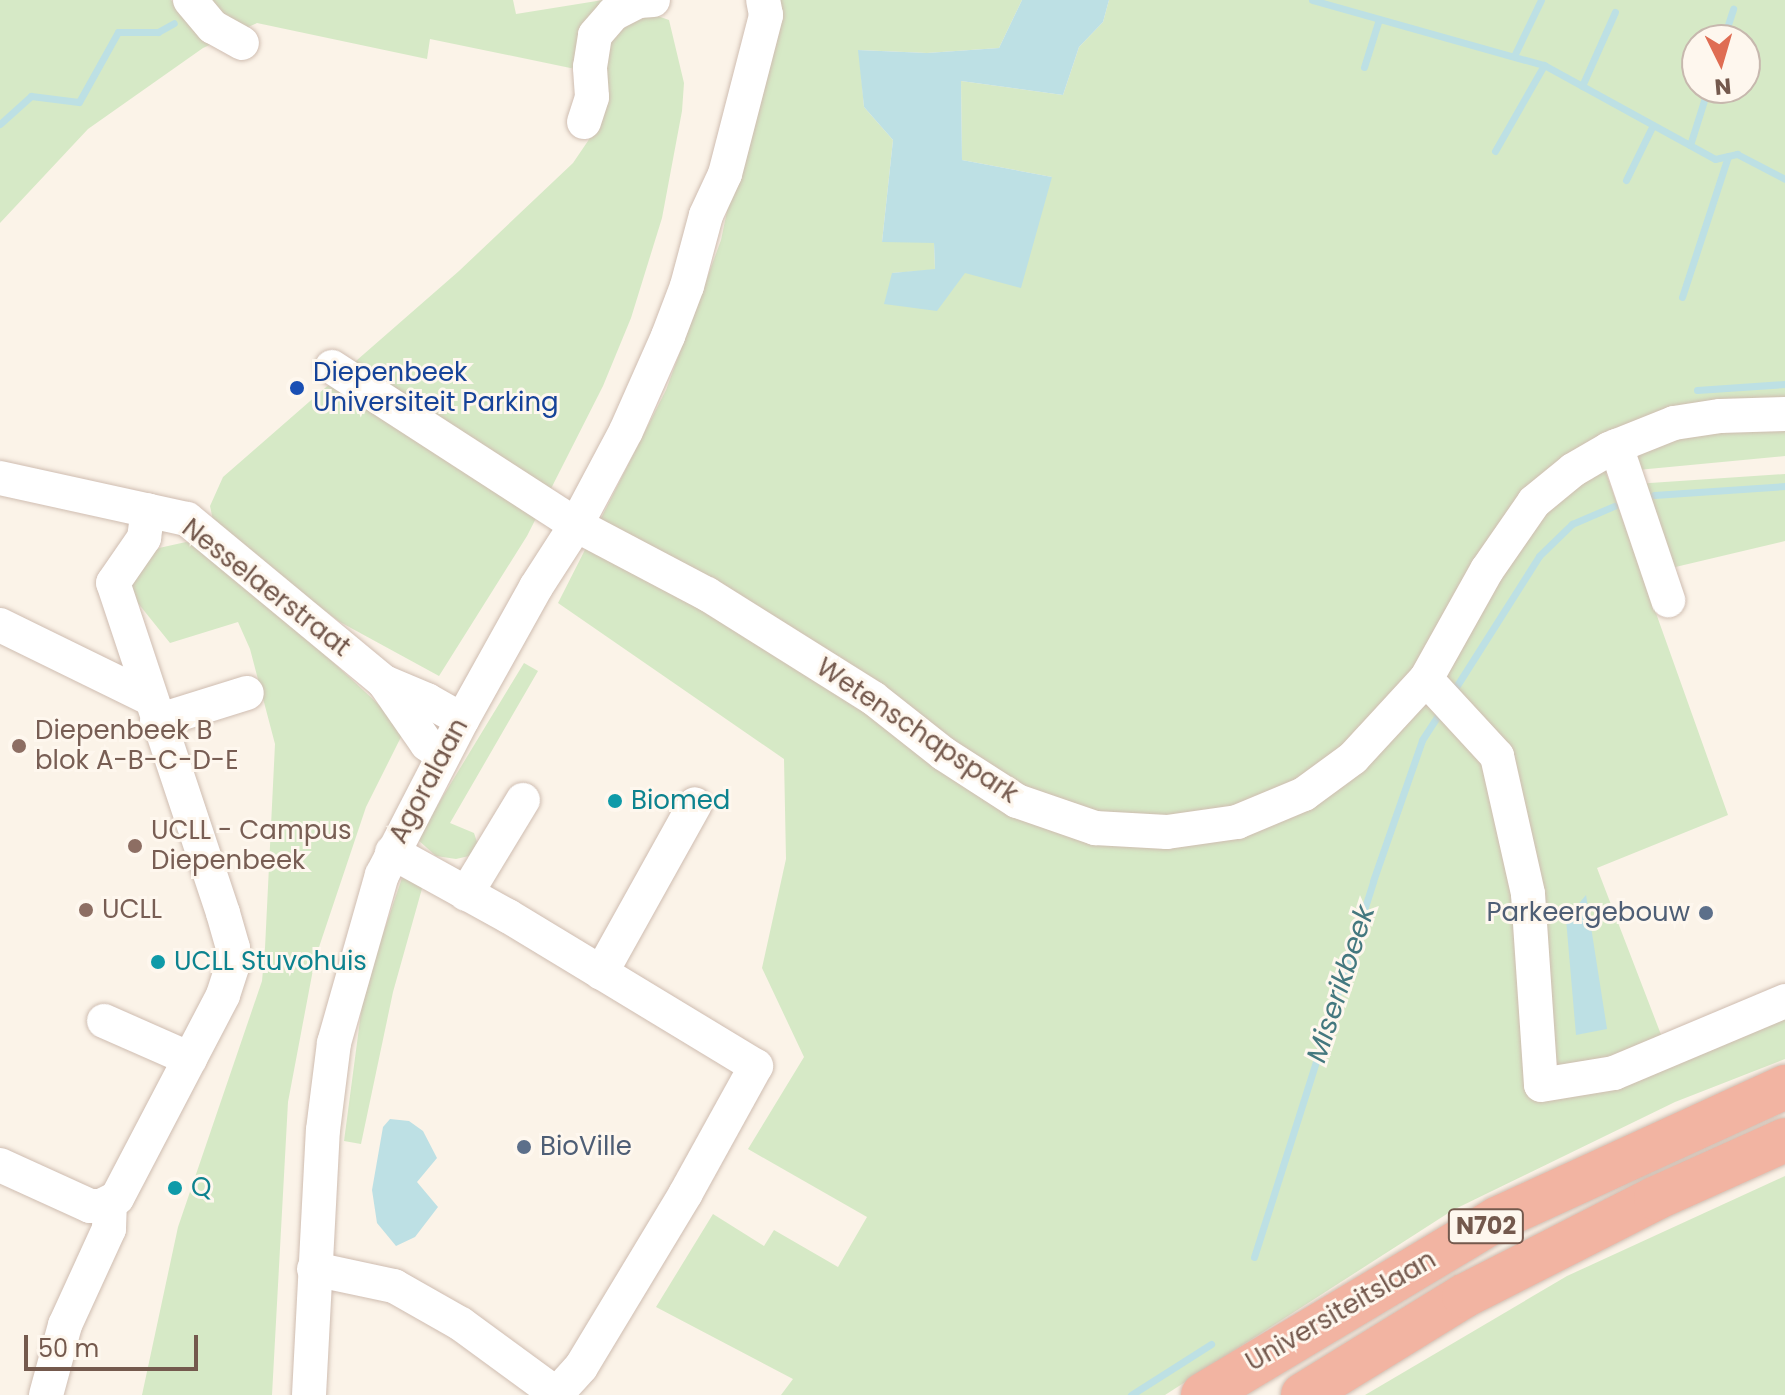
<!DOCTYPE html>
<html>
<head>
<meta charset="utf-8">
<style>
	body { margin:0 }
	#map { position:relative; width:1785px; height:1395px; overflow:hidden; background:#fbf3e8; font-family:Poppins,sans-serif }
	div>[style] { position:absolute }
	.green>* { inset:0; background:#d6e9c6 }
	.water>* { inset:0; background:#bde0e4 }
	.stream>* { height:7px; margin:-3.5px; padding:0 3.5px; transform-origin:3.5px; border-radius:3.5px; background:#bde0e4 }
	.roads { filter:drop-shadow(0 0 2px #cfbdb1) drop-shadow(0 0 2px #cfbdb1) }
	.minor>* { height:34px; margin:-17px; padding:0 17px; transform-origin:17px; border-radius:17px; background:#fff }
	.highway>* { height:44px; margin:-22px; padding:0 22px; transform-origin:22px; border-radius:22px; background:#f2b4a2 }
	.dots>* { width:22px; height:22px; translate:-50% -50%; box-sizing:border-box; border:4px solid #fef7ee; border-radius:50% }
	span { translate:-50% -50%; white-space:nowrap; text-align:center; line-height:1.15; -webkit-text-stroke:6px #fef7ee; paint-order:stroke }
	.shield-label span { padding:2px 6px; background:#fef7ee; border:2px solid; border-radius:6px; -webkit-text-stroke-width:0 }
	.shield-label { font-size:24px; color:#74594d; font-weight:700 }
	.transit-label { font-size:26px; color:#164399 }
	.left { translate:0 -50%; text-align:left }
	.street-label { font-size:26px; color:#74594d }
	.education-label { font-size:26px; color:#785e54 }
	.culture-label { font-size:26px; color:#0d838f }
	.service-label { font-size:26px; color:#4e5e75 }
	.right { translate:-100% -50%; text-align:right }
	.water-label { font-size:28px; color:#44787f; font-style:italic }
	.north { position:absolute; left:1681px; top:24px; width:80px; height:80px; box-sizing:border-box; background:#fef7ee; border:2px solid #c7b8ae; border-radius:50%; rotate:175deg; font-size:22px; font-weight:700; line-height:32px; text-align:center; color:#74594d }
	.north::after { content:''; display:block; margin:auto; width:28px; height:36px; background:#df6d53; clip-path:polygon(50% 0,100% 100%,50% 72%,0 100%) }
	.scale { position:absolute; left:24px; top:1335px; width:174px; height:36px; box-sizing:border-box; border:4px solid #74594d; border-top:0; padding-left:10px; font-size:24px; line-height:28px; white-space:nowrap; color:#74594d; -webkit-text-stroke:6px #fef7ee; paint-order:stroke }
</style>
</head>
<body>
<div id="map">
	<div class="green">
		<i style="clip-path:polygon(0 0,171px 0,174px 3px,180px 0,513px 0,516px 14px,603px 0,657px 0,649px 13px,669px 20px,684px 83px,682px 111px,662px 218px,631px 318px,603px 386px,527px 536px,439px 676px,340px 622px,241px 549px,213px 520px,210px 506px,223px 477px,459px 271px,573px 163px,592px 135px,580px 70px,430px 39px,427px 59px,257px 23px,203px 48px,88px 129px,0 223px)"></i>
		<i style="clip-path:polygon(evenodd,760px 0,1022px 0,999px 48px,927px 53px,859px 50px,864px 107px,893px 140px,882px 242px,934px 242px,935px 270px,892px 273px,965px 273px,1052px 177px,962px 160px,961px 81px,1063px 95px,1079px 47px,1103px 22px,1109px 0,1785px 0,1785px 456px,1606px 473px,1728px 815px,1597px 868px,1670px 1058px,1785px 1006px,1785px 1059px,1675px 1102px,1453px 1210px,1165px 1395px,781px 1395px,793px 1379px,656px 1307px,713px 1214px,764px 1246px,774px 1230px,838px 1267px,867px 1217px,748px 1149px,804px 1057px,762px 968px,786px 859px,784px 759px,558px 603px,666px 390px,721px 240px,749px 105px,760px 0,1697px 40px,1745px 40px,1745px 88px,1697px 88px,1697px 40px)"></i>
		<i style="clip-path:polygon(1785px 474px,1785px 541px,1667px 569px,1635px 484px)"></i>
		<i style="clip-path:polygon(186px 542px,208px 546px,405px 729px,366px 807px,315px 959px,288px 1102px,272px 1395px,142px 1395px,178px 1227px,262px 981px,265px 948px,275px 744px,250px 649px,238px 622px,170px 643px,121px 582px,159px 548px)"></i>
		<i style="clip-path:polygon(524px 663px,538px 671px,450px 823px,474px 833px,478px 845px,469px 856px,456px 859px,436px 856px,417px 839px)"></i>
		<i style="clip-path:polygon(402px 878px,423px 885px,393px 992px,361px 1144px,344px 1141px,364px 990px)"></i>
		<i style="clip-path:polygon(1785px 1176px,1785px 1395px,1365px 1395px,1567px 1276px)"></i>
	</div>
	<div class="water">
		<i style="clip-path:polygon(1022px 0,1109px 0,1103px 22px,1079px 47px,1063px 95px,961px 81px,962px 160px,1052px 177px,1021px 288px,965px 273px,937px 311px,884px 304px,892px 273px,935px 269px,934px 243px,882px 242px,893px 140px,864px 107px,858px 50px,927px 53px,999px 48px)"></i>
		<i style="clip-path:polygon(1586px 895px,1607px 1029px,1576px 1035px,1566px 919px)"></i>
		<i style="clip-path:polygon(390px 1119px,409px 1121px,423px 1131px,437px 1158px,417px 1182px,438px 1207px,415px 1237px,396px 1246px,377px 1223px,372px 1190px,383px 1127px)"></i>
	</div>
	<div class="stream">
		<i style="left:1312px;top:0;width:241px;rotate:15.7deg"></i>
		<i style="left:1544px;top:65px;width:195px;rotate:28.8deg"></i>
		<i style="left:1715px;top:159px;width:23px;rotate:-13deg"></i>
		<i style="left:1737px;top:154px;width:54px;rotate:27.5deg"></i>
		<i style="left:1723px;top:40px;width:33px;rotate:-72deg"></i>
		<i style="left:1514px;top:56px;width:62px;rotate:-64.3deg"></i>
		<i style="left:1364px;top:67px;width:50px;rotate:-72.6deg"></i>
		<i style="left:1582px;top:86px;width:81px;rotate:-66deg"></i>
		<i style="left:0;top:124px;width:42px;rotate:-42.1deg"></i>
		<i style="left:31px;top:96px;width:48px;rotate:7.1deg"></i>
		<i style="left:79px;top:102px;width:80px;rotate:-60.9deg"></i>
		<i style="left:118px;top:32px;width:40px"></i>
		<i style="left:158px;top:32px;width:18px;rotate:-29deg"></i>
		<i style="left:1690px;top:145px;width:60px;rotate:-72.5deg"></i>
		<i style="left:1495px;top:151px;width:99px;rotate:-60.3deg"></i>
		<i style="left:1626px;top:180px;width:61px;rotate:-63.9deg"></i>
		<i style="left:1682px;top:297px;width:148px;rotate:-71.9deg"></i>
		<i style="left:1697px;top:390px;width:88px;rotate:-3.9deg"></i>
		<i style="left:1654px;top:495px;width:131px;rotate:-3.9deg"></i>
		<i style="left:1456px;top:687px;width:155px;rotate:-57.6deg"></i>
		<i style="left:1539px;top:556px;width:46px;rotate:-44.1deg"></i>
		<i style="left:1572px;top:524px;width:46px;rotate:-23.2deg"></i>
		<i style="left:1254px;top:1257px;width:394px;rotate:-72.4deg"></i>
		<i style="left:1373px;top:881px;width:149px;rotate:-70.8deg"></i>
		<i style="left:1422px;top:740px;width:30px;rotate:-57deg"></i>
		<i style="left:1131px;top:1395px;width:95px;rotate:-32.5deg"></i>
	</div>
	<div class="roads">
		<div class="minor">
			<i style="left:190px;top:0;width:35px;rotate:50deg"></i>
			<i style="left:213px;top:27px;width:33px;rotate:29deg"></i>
			<i style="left:584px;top:122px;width:26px;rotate:-72deg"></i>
			<i style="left:592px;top:97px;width:30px;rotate:-94deg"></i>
			<i style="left:590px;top:67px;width:32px;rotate:-81deg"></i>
			<i style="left:595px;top:35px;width:28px;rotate:-49deg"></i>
			<i style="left:613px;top:14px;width:29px;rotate:-27deg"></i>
			<i style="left:639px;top:1px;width:14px;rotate:-4deg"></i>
			<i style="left:332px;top:367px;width:291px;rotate:32.9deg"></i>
			<i style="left:576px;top:525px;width:148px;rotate:27.8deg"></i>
			<i style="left:707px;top:594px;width:196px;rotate:32.1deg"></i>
			<i style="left:873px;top:698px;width:90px;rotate:38.3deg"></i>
			<i style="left:944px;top:754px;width:87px;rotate:32.8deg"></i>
			<i style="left:1017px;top:801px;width:83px;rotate:19.1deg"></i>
			<i style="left:1095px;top:828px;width:72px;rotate:3.2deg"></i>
			<i style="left:1167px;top:832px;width:71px;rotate:-8.1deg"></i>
			<i style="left:1237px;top:822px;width:73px;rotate:-22.7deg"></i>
			<i style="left:1304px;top:794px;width:61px;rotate:-36.3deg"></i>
			<i style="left:1353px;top:758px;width:108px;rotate:-47.3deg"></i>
			<i style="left:1426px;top:679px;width:125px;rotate:-60.8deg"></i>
			<i style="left:1487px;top:570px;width:83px;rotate:-55.3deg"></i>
			<i style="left:1534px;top:502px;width:50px;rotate:-39.4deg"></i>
			<i style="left:1573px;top:470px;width:42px;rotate:-30.3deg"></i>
			<i style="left:1609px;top:449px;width:70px;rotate:-21.8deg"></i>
			<i style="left:1674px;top:423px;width:47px;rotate:-8.7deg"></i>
			<i style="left:1720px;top:416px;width:65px;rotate:-1.8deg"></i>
			<i style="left:1616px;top:446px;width:163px;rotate:71.3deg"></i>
			<i style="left:0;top:478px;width:191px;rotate:12.4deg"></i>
			<i style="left:187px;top:519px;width:256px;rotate:39.6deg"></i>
			<i style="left:384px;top:682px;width:75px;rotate:55.3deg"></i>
			<i style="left:427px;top:744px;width:19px;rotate:35deg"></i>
			<i style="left:0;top:625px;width:166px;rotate:26.1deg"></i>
			<i style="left:1426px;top:679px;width:105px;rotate:47.3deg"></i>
			<i style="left:1497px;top:756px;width:141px;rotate:77.3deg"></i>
			<i style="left:1528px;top:894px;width:191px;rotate:86.1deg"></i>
			<i style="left:1541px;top:1085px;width:74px;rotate:-9.3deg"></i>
			<i style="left:1614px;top:1073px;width:186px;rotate:-22.8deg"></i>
			<i style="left:384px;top:682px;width:47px;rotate:22.7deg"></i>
			<i style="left:427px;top:700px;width:40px;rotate:29.7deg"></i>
			<i style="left:157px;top:721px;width:94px;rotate:-17.3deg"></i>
			<i style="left:392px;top:852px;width:132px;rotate:28.9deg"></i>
			<i style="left:508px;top:916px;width:290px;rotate:31.2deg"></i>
			<i style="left:756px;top:1066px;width:145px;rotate:118.9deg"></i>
			<i style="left:686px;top:1193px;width:203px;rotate:121.1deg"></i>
			<i style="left:581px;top:1367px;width:38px;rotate:132deg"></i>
			<i style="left:466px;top:894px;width:110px;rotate:-58.8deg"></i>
			<i style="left:601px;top:973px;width:193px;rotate:-60.9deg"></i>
			<i style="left:104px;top:1021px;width:94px;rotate:23.8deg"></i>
			<i style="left:0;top:1165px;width:99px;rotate:24.5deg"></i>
			<i style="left:90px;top:1206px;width:11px"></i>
			<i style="left:101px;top:1206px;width:18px;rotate:-27deg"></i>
			<i style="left:117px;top:1198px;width:229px;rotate:-62.4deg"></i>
			<i style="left:223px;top:995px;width:32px;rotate:-72deg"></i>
			<i style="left:233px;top:965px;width:17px;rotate:-90deg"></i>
			<i style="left:233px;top:948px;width:36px;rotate:-106deg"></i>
			<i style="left:223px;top:913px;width:348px;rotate:-108.4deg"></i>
			<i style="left:113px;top:583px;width:55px;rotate:-55.4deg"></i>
			<i style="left:144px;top:538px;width:28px;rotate:-82deg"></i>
			<i style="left:314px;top:1269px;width:82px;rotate:12deg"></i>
			<i style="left:394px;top:1286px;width:77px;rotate:29.6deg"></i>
			<i style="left:461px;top:1324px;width:120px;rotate:36.2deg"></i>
			<i style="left:46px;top:1395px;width:73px;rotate:-74.8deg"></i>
			<i style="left:65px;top:1325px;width:106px;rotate:-65.4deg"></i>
			<i style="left:109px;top:1229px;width:25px;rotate:-88deg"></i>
			<i style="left:309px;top:1395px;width:265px;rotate:-87deg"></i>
			<i style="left:323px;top:1130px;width:88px;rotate:-82.8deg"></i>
			<i style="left:334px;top:1043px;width:175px;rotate:-74.1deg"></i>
			<i style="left:382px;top:875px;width:174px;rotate:-62.7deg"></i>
			<i style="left:462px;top:720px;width:152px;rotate:-60.9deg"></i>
			<i style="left:536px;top:587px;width:74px;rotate:-57.2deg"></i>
			<i style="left:576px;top:525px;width:106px;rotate:-62deg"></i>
			<i style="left:626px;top:431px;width:104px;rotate:-66.1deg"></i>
			<i style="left:668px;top:336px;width:53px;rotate:-69.2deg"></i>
			<i style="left:687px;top:286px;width:73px;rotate:-75deg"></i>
			<i style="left:706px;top:215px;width:45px;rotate:-65.1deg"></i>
			<i style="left:725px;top:174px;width:164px;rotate:-75.5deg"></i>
			<i style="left:766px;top:15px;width:15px;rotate:-101deg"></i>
		</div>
		<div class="highway">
			<i style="left:1203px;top:1395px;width:343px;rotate:-30.9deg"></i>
			<i style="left:1497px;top:1219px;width:317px;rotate:-24.6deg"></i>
			<i style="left:1303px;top:1395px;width:189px;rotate:-31.6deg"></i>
			<i style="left:1464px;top:1296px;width:216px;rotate:-27deg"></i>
			<i style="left:1656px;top:1198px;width:141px;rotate:-24.2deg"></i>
		</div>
	</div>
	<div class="dots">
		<i style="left:297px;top:388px;background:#1a4fb4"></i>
		<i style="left:19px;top:746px;background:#8d6e63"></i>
		<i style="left:615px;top:801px;background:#0f9aa8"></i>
		<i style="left:135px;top:846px;background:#8d6e63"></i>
		<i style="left:86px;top:910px;background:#8d6e63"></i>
		<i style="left:1706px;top:913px;background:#5c6f8a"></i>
		<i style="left:158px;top:962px;background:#0f9aa8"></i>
		<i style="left:524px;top:1147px;background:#5c6f8a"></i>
		<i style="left:175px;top:1188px;background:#0f9aa8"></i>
	</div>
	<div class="shield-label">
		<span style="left:1486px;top:1226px">N702</span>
	</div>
	<div class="transit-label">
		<span class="left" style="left:313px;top:388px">Diepenbeek<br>Universiteit Parking</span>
	</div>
	<div class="street-label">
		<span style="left:266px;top:588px;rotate:38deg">Nesselaerstraat</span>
		<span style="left:917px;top:731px;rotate:34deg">Wetenschapspark</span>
		<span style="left:429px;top:781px;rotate:-62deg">Agoralaan</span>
		<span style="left:1341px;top:1311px;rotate:-30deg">Universiteitslaan</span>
	</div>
	<div class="education-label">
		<span class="left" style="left:35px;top:746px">Diepenbeek B<br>blok A-B-C-D-E</span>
		<span class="left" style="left:151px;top:846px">UCLL - Campus<br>Diepenbeek</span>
		<span class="left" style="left:102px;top:910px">UCLL</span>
	</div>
	<div class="culture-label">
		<span class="left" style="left:631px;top:801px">Biomed</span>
		<span class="left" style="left:174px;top:962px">UCLL Stuvohuis</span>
		<span class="left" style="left:191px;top:1188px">Q</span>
	</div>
	<div class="service-label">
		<span class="right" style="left:1690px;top:913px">Parkeergebouw</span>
		<span class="left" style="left:540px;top:1147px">BioVille</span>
	</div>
	<div class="water-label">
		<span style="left:1341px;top:984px;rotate:-72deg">Miserikbeek</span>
	</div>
	<div class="north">N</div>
	<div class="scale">50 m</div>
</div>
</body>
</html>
